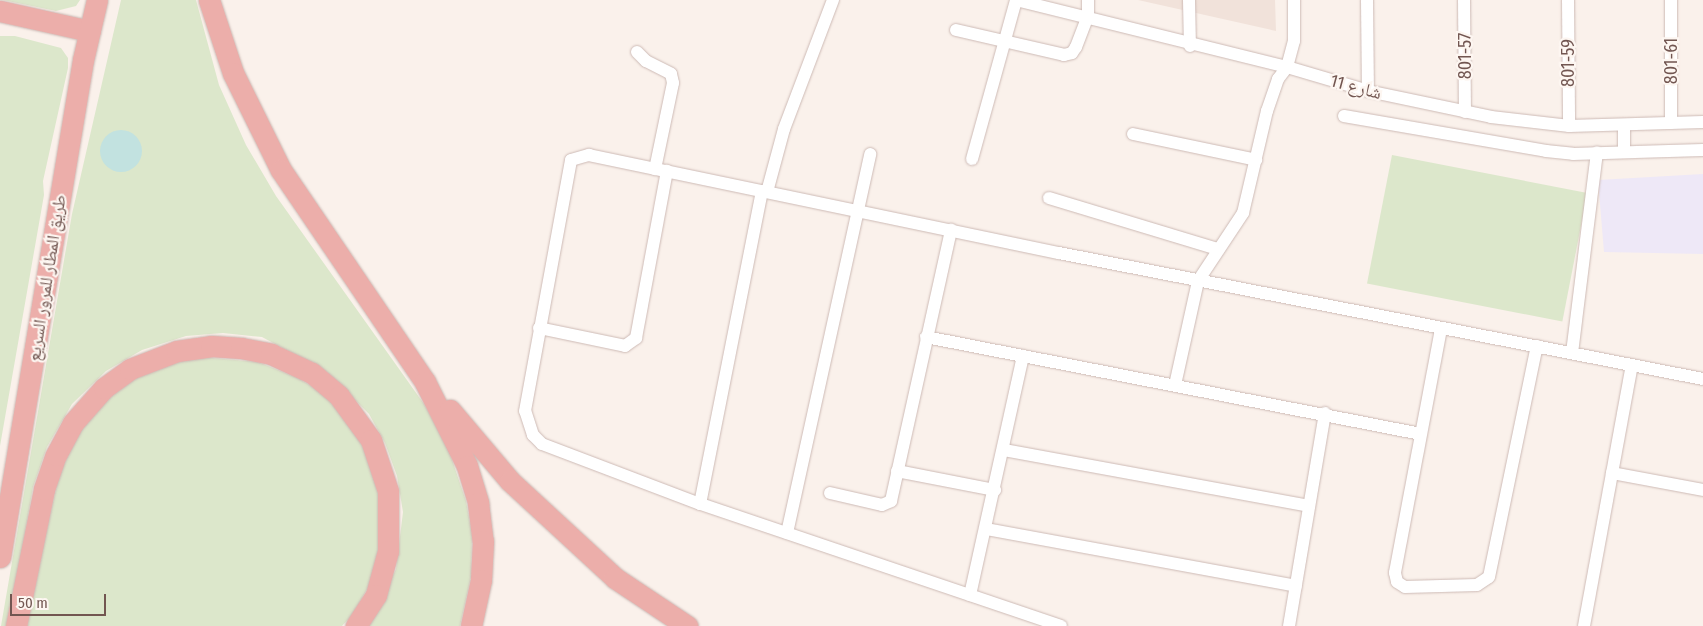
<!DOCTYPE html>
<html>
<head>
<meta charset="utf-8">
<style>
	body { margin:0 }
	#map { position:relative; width:1703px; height:626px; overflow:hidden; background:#faf1eb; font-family:"Fira Sans Condensed","Noto Naskh Arabic",sans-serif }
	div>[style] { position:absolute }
	.residential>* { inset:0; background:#f1e2da }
	.education>* { inset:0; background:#eee8f7 }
	.green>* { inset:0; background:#dce7cb; transform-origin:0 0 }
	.water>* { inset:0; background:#c2e2e0 }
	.round { border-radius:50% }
	.roads { filter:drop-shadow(0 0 1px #cdbab5) drop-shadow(0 0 1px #cdbab5) }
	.street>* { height:12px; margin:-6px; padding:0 6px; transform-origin:6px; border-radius:6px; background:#fff }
	.highway>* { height:21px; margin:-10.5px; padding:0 10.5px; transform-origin:10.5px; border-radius:10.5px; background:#ecaeaa }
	span { translate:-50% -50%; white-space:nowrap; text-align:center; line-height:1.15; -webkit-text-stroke:4.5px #fdf6f1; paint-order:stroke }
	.street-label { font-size:18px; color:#725651 }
	.scale { position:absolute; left:10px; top:594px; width:96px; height:22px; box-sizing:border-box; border:2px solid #725651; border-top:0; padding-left:6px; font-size:15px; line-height:18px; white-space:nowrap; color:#725651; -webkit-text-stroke:4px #fdf6f1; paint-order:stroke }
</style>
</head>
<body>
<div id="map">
	<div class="residential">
		<i style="clip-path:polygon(1138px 0,1275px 0,1276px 31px)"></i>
	</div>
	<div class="education">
		<i style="clip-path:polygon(1703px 174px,1703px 254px,1604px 252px,1598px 180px)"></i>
	</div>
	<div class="green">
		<i style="clip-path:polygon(3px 0,80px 0,76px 6px,56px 11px)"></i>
		<i style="clip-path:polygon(121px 0,196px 0,219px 85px,246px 145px,276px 196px,424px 404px,447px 445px,466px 501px,472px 534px,471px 577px,460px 626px,368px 626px,396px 569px,403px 512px,397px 476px,385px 443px,369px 414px,327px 372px,262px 337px,223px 333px,186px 336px,142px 350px,106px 371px,72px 404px,47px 447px,33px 487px,9px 626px,1px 626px,72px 214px)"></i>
		<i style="clip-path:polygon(0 36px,15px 36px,61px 48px,68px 58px,68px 68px,43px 181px,44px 195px,0 446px)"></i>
		<i style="left:1392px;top:155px;width:199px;height:131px;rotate:11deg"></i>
		<i style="clip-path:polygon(201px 357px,258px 362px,298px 378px,326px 395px,351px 425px,367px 455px,379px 489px,379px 549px,370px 584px,353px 614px,342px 626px,25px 626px,61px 467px,83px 426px,107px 400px,136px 378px,168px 364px)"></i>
	</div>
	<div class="water">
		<i class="round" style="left:100px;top:130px;width:42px;height:42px"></i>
	</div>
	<div class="roads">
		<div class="street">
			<i style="left:1016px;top:0;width:279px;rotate:13.9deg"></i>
			<i style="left:1287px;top:67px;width:84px;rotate:16.5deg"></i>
			<i style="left:1368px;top:91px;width:126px;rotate:11.9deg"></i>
			<i style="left:1491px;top:117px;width:79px;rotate:6.6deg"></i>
			<i style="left:1569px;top:126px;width:134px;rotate:-1.7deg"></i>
			<i style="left:1189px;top:0;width:46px;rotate:88.8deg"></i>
			<i style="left:1367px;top:0;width:91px;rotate:89.4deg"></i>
			<i style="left:1464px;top:0;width:112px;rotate:89.5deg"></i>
			<i style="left:1568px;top:0;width:126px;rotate:89.5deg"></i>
			<i style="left:1671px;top:0;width:123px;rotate:90deg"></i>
			<i style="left:956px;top:30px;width:111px;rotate:13deg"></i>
			<i style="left:1064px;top:55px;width:8px;rotate:-14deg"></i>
			<i style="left:1072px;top:53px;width:7px;rotate:-56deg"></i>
			<i style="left:1076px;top:47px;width:33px;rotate:-69deg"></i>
			<i style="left:1088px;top:16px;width:16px;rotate:-90deg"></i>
			<i style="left:637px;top:52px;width:13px;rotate:45deg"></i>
			<i style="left:646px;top:61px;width:28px;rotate:27deg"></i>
			<i style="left:671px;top:74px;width:9px;rotate:77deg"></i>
			<i style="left:673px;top:83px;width:88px;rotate:101.8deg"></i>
			<i style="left:1344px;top:116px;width:205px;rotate:9.8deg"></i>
			<i style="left:1546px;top:151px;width:27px;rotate:6deg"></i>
			<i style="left:1573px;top:154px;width:130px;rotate:-1.8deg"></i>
			<i style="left:1624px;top:125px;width:27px;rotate:90deg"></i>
			<i style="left:1133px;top:134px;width:126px;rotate:11.9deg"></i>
			<i style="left:972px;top:159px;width:165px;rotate:-74.5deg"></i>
			<i style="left:767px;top:192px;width:65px;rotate:-74.9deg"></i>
			<i style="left:784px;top:129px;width:138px;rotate:-69.2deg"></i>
			<i style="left:1049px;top:198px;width:177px;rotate:16.8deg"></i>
			<i style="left:539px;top:328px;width:88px;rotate:11.8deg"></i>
			<i style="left:625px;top:346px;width:14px;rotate:-36deg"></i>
			<i style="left:636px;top:338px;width:170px;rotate:-79.5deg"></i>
			<i style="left:1441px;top:329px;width:248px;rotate:100.7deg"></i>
			<i style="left:1395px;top:573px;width:9px;rotate:77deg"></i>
			<i style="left:1397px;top:582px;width:9px;rotate:32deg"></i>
			<i style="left:1405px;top:587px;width:72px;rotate:-1.6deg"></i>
			<i style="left:1477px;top:585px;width:14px;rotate:-34deg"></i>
			<i style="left:1489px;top:577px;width:236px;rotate:-78.3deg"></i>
			<i style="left:926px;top:337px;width:504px;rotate:11.09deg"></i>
			<i style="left:1572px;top:353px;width:202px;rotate:-82.9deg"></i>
			<i style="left:1175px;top:385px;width:107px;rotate:-77.5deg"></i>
			<i style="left:1198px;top:281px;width:82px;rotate:-56.5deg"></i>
			<i style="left:1243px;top:213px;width:105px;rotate:-76.8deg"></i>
			<i style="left:1267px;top:111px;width:34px;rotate:-71deg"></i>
			<i style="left:1278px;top:79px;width:15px;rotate:-53deg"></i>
			<i style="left:1287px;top:67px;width:27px;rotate:-75deg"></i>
			<i style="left:1294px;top:41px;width:41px;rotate:-90deg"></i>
			<i style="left:1004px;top:450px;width:310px;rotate:10.4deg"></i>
			<i style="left:897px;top:471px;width:100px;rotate:11deg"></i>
			<i style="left:1612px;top:473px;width:93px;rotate:10.6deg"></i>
			<i style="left:830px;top:493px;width:53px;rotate:13deg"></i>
			<i style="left:882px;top:505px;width:10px;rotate:-24deg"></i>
			<i style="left:891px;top:501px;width:278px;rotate:-77.5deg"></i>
			<i style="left:700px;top:504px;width:319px;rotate:-78.8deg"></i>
			<i style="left:986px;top:529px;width:315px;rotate:10.4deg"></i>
			<i style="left:787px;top:533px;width:388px;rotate:-77.6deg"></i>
			<i style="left:970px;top:595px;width:245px;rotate:-77.5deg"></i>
			<i style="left:1061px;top:626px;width:381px;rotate:-161.3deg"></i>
			<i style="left:700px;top:504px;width:169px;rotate:-159.2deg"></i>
			<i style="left:542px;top:444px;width:13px;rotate:-135deg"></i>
			<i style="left:533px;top:435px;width:25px;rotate:-108deg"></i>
			<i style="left:525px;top:411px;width:255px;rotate:-79.6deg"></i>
			<i style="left:571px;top:160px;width:19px;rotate:-16deg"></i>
			<i style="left:589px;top:155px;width:480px;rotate:11.8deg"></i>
			<i style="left:1059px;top:253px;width:656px;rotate:11.07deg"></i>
			<i style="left:1289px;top:626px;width:216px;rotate:-80.4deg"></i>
			<i style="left:1584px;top:626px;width:265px;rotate:-79.6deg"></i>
		</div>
		<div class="highway">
			<i style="left:209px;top:0;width:77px;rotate:71.8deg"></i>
			<i style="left:233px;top:73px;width:108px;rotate:63.7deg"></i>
			<i style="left:281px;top:170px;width:256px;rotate:55.8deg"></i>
			<i style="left:425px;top:382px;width:94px;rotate:63.4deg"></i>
			<i style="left:467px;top:466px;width:39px;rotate:73deg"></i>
			<i style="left:478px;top:503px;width:38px;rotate:83deg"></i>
			<i style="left:483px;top:541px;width:39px;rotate:93deg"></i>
			<i style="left:481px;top:580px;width:47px;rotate:102.3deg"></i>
			<i style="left:0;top:11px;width:92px;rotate:12.5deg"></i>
			<i style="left:450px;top:410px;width:93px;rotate:49.8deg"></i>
			<i style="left:510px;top:481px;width:143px;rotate:42.7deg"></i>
			<i style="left:615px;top:578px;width:87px;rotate:33.7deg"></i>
			<i style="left:0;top:557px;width:504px;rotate:-80.52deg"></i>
			<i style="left:83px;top:60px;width:62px;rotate:-76.9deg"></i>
			<i style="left:16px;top:626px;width:140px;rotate:-78.4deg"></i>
			<i style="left:44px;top:489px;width:36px;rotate:-71deg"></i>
			<i style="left:56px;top:455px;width:36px;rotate:-62deg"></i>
			<i style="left:73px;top:423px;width:47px;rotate:-48.5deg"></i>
			<i style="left:104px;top:388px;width:32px;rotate:-36deg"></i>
			<i style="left:130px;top:369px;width:50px;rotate:-21deg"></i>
			<i style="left:177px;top:351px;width:34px;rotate:-8deg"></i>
			<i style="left:211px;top:346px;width:30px;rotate:4deg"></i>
			<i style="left:241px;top:348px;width:31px;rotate:11deg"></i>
			<i style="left:271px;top:354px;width:45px;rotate:24.9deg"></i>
			<i style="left:312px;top:373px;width:35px;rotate:40deg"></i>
			<i style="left:339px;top:396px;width:54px;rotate:54deg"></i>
			<i style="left:371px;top:440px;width:54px;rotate:71.6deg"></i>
			<i style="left:388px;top:491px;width:60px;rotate:90deg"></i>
			<i style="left:388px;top:551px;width:46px;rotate:105.3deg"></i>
			<i style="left:376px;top:595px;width:37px;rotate:123deg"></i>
		</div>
	</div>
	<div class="street-label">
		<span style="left:1465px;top:56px;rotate:-90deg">801-57</span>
		<span style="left:1671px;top:61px;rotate:-90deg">801-61</span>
		<span style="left:1568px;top:63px;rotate:-90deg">801-59</span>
		<span style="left:1356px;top:87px;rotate:15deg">شارع 11</span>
		<span style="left:47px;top:278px;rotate:-81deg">طريق المطار للمرور السريع</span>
	</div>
	<div class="scale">50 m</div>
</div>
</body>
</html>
